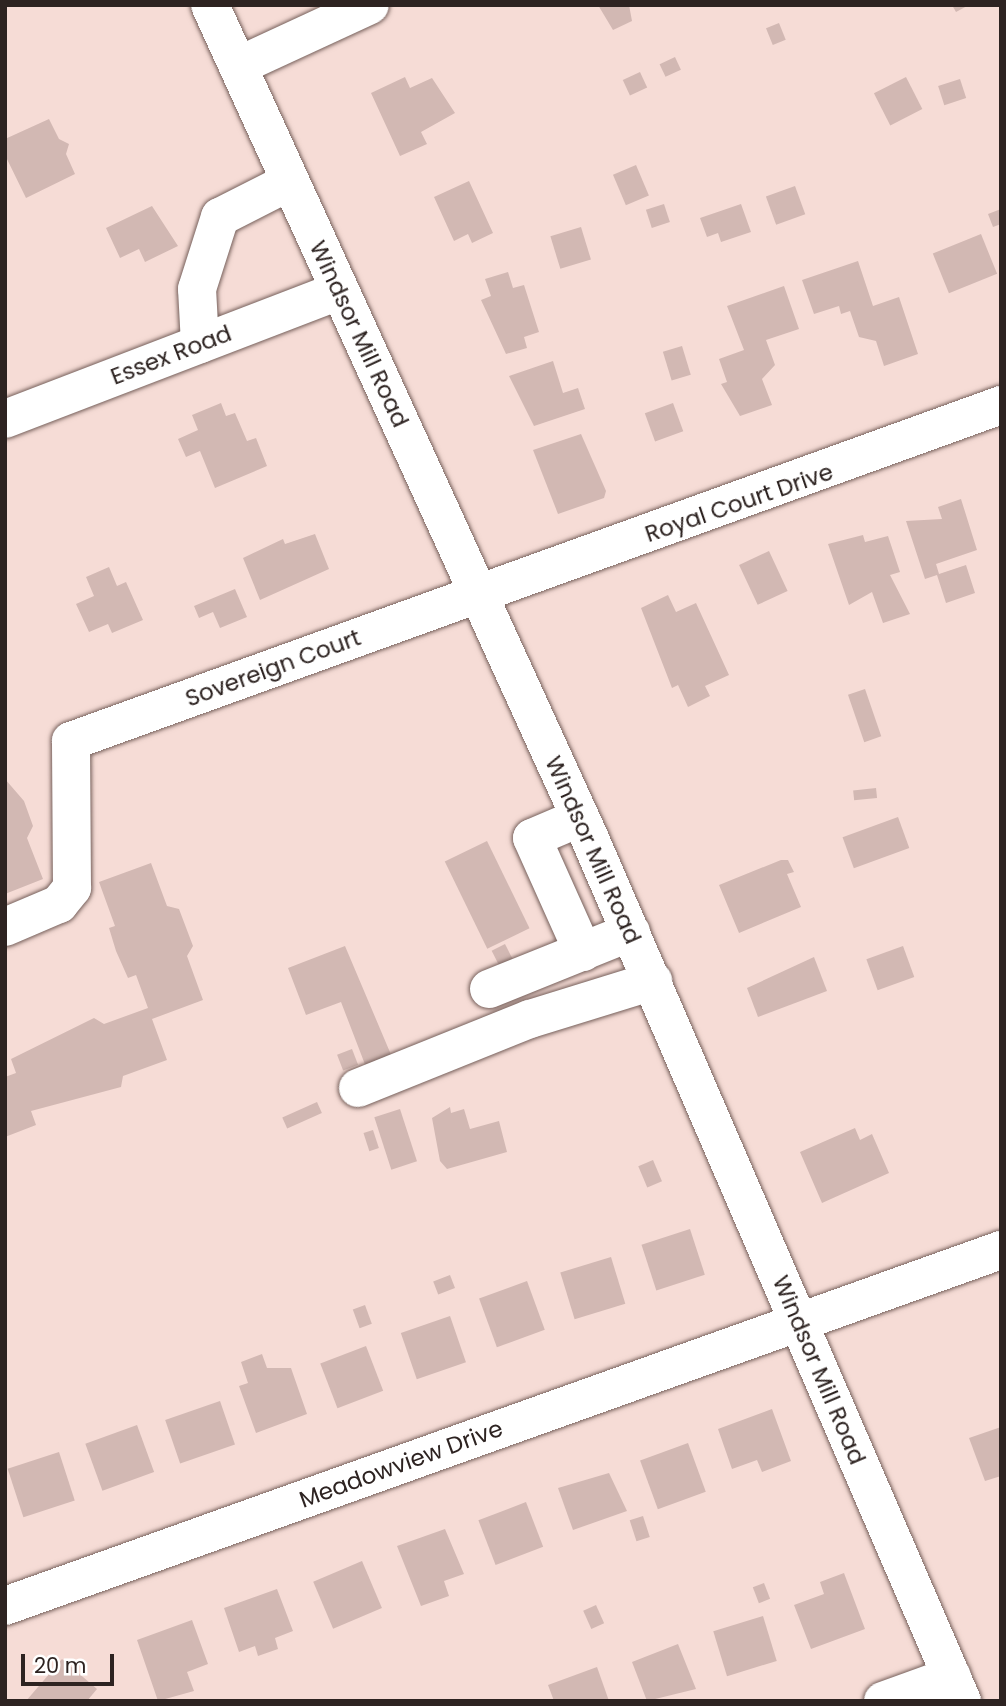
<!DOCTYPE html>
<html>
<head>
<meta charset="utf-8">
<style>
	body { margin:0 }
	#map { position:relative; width:1006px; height:1706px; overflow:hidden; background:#f6dcd6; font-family:Poppins,sans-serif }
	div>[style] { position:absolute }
	.building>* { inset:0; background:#d2b8b3; transform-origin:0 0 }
	.roads { filter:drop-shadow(0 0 2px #76605b) drop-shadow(0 0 2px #76605b) }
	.minor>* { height:38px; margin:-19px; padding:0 19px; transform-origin:19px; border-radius:19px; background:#fff }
	.major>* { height:38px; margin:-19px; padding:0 19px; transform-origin:19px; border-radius:19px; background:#fff }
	span { translate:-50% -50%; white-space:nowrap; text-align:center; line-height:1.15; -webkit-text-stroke:5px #fff; paint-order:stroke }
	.street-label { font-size:23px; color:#2d2321 }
	.frame { position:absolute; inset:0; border:7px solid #2d2321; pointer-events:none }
	.scale { position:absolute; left:21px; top:1654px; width:93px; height:32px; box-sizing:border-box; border:4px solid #2d2321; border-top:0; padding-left:9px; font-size:21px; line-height:24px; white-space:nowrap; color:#2d2321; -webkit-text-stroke:5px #fff; paint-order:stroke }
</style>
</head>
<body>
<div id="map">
	<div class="building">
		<i style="clip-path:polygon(598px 5px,629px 5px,632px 21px,613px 30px)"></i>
		<i style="clip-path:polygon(952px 5px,969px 5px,956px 12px)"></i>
		<i style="left:779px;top:23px;width:18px;height:14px;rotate:68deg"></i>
		<i style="left:675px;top:57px;width:14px;height:17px;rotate:65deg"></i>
		<i style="left:640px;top:72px;width:17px;height:19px;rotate:65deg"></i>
		<i style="clip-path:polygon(405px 77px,410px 88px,432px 78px,455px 113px,421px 132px,427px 144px,400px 156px,371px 93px)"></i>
		<i style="left:906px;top:77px;width:36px;height:36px;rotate:63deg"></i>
		<i style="left:960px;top:79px;width:20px;height:23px;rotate:72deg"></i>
		<i style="clip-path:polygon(49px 119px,59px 139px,69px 144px,66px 154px,75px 174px,26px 198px,5px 155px,5px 139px)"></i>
		<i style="left:636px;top:165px;width:33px;height:25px;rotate:67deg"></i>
		<i style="clip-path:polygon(469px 181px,493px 233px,472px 243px,468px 234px,454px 241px,434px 197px)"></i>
		<i style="left:795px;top:186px;width:30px;height:31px;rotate:70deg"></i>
		<i style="left:664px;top:204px;width:19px;height:19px;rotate:72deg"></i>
		<i style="clip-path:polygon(741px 204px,751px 232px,721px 242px,718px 233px,707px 237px,700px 218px)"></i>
		<i style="clip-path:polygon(152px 206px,178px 246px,145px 262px,139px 249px,120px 258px,106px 228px)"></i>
		<i style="clip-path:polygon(1001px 209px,1001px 224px,993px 227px,988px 214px)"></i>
		<i style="left:581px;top:227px;width:34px;height:32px;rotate:73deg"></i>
		<i style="left:981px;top:234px;width:43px;height:52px;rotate:68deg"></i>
		<i style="clip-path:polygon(858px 261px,873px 306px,899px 297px,918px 354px,884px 366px,876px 341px,859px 337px,850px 311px,841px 314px,839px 306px,814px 314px,802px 280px)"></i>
		<i style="clip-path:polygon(508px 272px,513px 288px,524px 285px,539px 332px,524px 337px,527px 348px,506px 354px,481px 300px,491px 296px,485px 279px)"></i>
		<i style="clip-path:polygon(784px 286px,799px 329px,766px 340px,775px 365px,762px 379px,772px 405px,740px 416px,721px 384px,727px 382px,719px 359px,744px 350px,727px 306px)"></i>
		<i style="left:682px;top:346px;width:30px;height:20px;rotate:73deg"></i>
		<i style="clip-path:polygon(553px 361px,563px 393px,578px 388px,585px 409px,534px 426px,509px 376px)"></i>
		<i style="clip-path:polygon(221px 403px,226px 416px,235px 413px,247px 441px,256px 438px,267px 466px,215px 488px,200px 451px,186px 457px,178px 439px,198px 430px,192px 415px)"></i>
		<i style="left:673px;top:403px;width:30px;height:30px;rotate:70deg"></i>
		<i style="clip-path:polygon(581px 434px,606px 491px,604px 498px,558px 514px,533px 450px)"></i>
		<i style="clip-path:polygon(961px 499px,977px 550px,936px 564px,939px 574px,966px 565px,975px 593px,946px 603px,937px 575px,925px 579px,906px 521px,942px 519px,938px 507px)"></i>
		<i style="clip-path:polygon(315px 534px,329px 569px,260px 600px,243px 558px,283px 539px,285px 544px)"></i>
		<i style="clip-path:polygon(863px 535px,865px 542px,888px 536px,900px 572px,890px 575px,910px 614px,883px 623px,872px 592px,849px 605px,828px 544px)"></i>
		<i style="left:769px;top:551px;width:44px;height:33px;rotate:65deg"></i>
		<i style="clip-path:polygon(109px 567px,117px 586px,126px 582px,143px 620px,112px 633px,108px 624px,89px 632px,76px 604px,94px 596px,86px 577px)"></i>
		<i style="clip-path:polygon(235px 589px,247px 617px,220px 628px,213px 612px,199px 618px,194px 606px)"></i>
		<i style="clip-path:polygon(668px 595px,676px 612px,696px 603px,729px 675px,705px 686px,710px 696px,688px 707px,678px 685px,672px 688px,641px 608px)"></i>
		<i style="left:865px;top:689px;width:50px;height:18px;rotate:71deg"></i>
		<i style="clip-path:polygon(5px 779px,24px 801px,33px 826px,27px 838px,43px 879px,5px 894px)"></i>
		<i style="left:876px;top:788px;width:10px;height:23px;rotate:84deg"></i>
		<i style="left:898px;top:817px;width:33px;height:59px;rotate:70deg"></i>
		<i style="left:487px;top:841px;width:97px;height:47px;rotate:64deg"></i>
		<i style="clip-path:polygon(781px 860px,788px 860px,794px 872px,787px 874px,801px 907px,739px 933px,719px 885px)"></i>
		<i style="clip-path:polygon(151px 863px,167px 906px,179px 909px,193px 946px,187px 956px,203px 1000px,152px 1019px,167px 1060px,123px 1076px,121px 1087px,31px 1111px,36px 1125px,5px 1137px,5px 1077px,16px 1073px,11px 1059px,94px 1018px,104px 1024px,148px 1008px,136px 975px,128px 978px,116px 951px,109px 928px,115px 926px,99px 882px)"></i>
		<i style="left:505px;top:944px;width:18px;height:15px;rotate:63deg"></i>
		<i style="clip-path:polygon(345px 946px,392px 1057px,366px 1067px,341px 1002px,306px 1015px,288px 968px)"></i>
		<i style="left:903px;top:946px;width:33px;height:39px;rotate:70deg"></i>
		<i style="clip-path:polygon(814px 957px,827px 991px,758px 1017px,747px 988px)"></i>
		<i style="left:352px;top:1049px;width:17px;height:16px;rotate:69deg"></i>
		<i style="left:317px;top:1102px;width:12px;height:38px;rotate:66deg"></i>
		<i style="clip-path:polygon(450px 1107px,451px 1113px,464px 1109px,470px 1129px,499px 1121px,507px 1152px,447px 1169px,440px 1161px,432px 1118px)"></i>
		<i style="left:400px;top:1109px;width:55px;height:27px;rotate:72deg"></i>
		<i style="clip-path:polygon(855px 1128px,860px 1140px,872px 1134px,889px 1173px,822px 1203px,800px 1152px)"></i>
		<i style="left:373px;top:1130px;width:19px;height:10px;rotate:72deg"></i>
		<i style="left:653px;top:1160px;width:23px;height:16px;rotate:67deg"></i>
		<i style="left:690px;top:1229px;width:48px;height:51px;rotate:72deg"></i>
		<i style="left:611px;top:1257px;width:49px;height:53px;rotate:73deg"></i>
		<i style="left:450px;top:1275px;width:14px;height:18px;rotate:69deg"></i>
		<i style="left:527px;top:1281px;width:52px;height:51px;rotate:70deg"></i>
		<i style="left:365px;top:1305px;width:20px;height:13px;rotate:70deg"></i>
		<i style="left:450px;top:1316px;width:49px;height:52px;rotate:71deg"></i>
		<i style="left:366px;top:1346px;width:48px;height:49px;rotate:69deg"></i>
		<i style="clip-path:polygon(262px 1354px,267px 1368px,291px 1368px,307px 1414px,256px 1433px,239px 1386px,248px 1383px,241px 1362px)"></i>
		<i style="left:220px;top:1401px;width:46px;height:58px;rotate:71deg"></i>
		<i style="clip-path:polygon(772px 1409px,791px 1461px,762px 1472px,757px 1460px,732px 1469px,718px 1429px)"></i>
		<i style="left:137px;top:1425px;width:50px;height:55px;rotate:70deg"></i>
		<i style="clip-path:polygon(1001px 1427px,1001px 1476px,985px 1481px,969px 1438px)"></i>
		<i style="left:688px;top:1443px;width:52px;height:51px;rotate:70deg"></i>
		<i style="left:59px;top:1452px;width:51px;height:54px;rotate:72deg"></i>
		<i style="clip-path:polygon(609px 1473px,627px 1511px,573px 1530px,558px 1488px)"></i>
		<i style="left:526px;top:1502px;width:48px;height:51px;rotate:69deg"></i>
		<i style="left:643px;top:1516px;width:22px;height:14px;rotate:72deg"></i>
		<i style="clip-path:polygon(445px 1529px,464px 1574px,444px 1581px,449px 1596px,421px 1606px,397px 1546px)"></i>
		<i style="left:362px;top:1561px;width:51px;height:53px;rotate:67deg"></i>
		<i style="clip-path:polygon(844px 1573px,865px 1629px,811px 1649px,794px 1605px,824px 1594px,820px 1582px)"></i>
		<i style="left:764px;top:1583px;width:17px;height:12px;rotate:69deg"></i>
		<i style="clip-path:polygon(277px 1589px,293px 1631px,275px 1638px,278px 1649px,258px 1656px,255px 1646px,239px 1652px,224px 1608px)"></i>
		<i style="left:596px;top:1605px;width:20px;height:14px;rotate:66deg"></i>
		<i style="left:763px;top:1616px;width:47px;height:52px;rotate:73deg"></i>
		<i style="clip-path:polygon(192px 1620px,208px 1664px,187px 1672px,194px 1691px,158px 1701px,137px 1640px)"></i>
		<i style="clip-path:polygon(678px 1644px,696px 1689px,647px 1701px,632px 1662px)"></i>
		<i style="clip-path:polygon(62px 1659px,97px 1689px,87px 1701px,26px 1701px)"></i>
		<i style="clip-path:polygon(597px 1667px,609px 1701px,554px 1701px,548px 1685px)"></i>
	</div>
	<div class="roads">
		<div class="minor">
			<i style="left:238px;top:66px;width:145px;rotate:-24.8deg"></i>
			<i style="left:200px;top:344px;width:55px;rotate:-93.1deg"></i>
			<i style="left:197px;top:289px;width:76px;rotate:-72.3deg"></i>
			<i style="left:220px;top:217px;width:77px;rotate:-26.9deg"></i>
			<i style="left:5px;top:419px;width:357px;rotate:-21deg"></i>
			<i style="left:579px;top:818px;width:51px;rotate:156.9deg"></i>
			<i style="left:532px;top:838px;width:125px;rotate:65.9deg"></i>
			<i style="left:5px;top:927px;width:59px;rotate:-23.1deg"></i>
			<i style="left:59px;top:904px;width:21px;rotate:-51deg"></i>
			<i style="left:72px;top:888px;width:147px;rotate:-90.4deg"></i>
			<i style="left:71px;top:741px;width:989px;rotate:-19.86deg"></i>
			<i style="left:489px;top:989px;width:153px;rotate:-21.9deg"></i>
			<i style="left:358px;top:1088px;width:185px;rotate:-21.9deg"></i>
			<i style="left:530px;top:1019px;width:129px;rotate:-17.2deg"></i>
			<i style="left:5px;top:1606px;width:1058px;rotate:-19.67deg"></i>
			<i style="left:883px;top:1701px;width:73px;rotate:-19.9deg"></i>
		</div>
		<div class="major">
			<i style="left:210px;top:5px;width:916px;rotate:65.5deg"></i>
			<i style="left:590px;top:839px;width:939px;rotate:66.66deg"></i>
		</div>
	</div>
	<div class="street-label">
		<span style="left:359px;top:334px;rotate:65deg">Windsor Mill Road</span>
		<span style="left:171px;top:355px;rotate:-21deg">Essex Road</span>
		<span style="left:739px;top:503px;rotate:-19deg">Royal Court Drive</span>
		<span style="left:273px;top:668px;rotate:-20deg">Sovereign Court</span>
		<span style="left:593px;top:850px;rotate:66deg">Windsor Mill Road</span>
		<span style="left:819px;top:1370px;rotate:67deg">Windsor Mill Road</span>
		<span style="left:401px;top:1464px;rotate:-20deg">Meadowview Drive</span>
	</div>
	<div class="frame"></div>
	<div class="scale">20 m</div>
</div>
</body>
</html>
